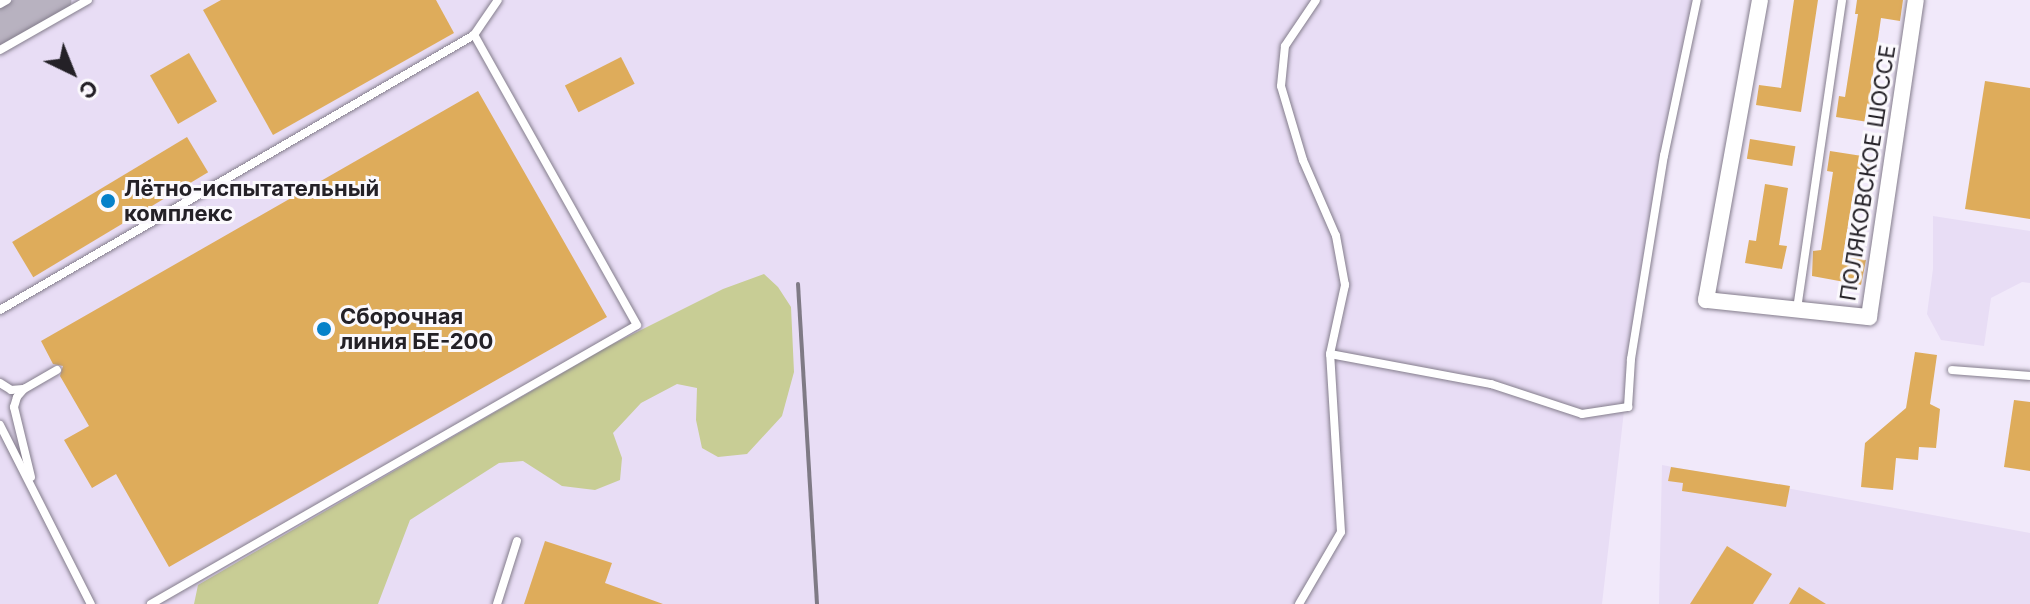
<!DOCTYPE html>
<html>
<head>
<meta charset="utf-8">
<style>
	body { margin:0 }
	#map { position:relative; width:2030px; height:604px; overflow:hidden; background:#f1e9fa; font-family:Inter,sans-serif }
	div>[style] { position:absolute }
	.built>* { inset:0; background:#e8ddf5 }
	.green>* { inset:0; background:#c8cd95 }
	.taxiway>* { height:38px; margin:-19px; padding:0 19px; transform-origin:19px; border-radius:19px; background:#b8b2c0 }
	.building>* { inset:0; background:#deac5b; transform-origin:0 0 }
	.roads { filter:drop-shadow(0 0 2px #847d8c) drop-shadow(0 0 2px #847d8c) }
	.lane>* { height:8px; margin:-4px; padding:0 4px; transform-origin:4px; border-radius:4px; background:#fff }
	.street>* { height:16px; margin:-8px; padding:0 8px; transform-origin:8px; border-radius:8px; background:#fff }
	.rail>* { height:4px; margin:-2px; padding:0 2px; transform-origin:2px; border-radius:2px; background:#7f7a85 }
	.dots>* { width:22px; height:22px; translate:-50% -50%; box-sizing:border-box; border:4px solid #fbf9fd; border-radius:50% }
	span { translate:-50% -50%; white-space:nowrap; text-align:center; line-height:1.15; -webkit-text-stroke:6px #fbf9fd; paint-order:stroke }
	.street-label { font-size:22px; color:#242127 }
	.poi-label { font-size:22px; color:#242127; font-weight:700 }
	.left { translate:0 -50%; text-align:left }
	.north { position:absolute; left:32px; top:32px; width:80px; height:80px; -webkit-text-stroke:6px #fbf9fd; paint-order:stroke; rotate:137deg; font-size:22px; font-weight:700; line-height:32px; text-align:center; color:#242127 }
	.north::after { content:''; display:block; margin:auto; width:28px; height:36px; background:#242127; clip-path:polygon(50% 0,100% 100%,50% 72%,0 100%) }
</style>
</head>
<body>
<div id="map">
	<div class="built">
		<i style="clip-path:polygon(0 0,1694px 0,1684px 39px,1624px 411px,1602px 604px,0 604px)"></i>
		<i style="clip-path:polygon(1933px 216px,2030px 231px,2030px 283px,2022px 282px,1991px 298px,1984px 346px,1941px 340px,1927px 314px,1933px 269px)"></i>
		<i style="clip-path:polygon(1662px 465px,2030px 533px,2030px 604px,1659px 604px)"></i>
	</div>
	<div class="green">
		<i style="clip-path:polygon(764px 274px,778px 287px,791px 307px,794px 372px,782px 416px,747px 454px,718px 457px,702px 448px,696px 420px,697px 388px,677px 384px,641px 403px,613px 433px,622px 458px,620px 480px,595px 490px,562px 486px,523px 461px,499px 463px,410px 520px,378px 604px,194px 604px,198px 585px,609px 346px,723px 289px)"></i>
	</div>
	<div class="taxiway">
		<i style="left:0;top:29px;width:60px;rotate:-29.1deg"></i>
	</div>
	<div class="building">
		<i style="clip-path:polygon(221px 0,436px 0,454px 33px,273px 135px,203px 10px)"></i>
		<i style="clip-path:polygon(1794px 0,1818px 0,1801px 112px,1756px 105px,1759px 85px,1781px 88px)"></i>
		<i style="clip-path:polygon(1857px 0,1903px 0,1900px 21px,1881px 18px,1869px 101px,1884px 103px,1881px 124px,1836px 117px,1839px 96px,1845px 97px,1858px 14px,1855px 14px)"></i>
		<i style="left:189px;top:53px;width:56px;height:45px;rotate:60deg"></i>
		<i style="left:621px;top:57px;width:30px;height:63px;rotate:63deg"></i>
		<i style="clip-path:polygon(1985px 81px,2030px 88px,2030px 219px,1965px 209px)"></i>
		<i style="clip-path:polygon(478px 91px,607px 317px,169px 567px,116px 474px,92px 488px,64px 440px,89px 426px,60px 376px,63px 366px,53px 364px,41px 341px)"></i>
		<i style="left:187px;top:137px;width:41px;height:204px;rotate:59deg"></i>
		<i style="left:1750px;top:139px;width:46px;height:20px;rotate:9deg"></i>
		<i style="clip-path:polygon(1830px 151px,1875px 158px,1872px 178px,1856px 176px,1843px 256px,1866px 260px,1861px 285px,1812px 276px,1813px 251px,1821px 250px,1833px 172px,1827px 171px)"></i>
		<i style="clip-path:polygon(1765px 184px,1788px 188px,1779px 245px,1787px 246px,1782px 269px,1745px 263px,1749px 240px,1756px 241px)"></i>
		<i style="clip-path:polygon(1915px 352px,1937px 355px,1930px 404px,1940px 409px,1936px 448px,1919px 447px,1918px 460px,1896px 458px,1893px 490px,1861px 487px,1865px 443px,1906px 408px)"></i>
		<i style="clip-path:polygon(2014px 400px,2030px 402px,2030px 471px,2004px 467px)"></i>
		<i style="clip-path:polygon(1671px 467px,1790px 486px,1786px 507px,1682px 491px,1683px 483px,1668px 481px)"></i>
		<i style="clip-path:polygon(545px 541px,612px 563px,605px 583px,663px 604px,524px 604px)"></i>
		<i style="clip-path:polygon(1727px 546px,1772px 574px,1753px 604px,1690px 604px)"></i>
		<i style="clip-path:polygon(1799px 587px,1826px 604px,1789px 604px)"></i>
	</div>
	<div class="roads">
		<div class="lane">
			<i style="left:0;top:4px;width:8px;rotate:-30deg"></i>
			<i style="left:0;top:50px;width:101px;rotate:-29.6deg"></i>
			<i style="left:1797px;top:309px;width:312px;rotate:-81.7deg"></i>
			<i style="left:0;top:310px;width:548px;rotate:-30.12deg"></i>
			<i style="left:474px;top:35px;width:42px;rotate:-55.6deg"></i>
			<i style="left:1330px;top:354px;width:164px;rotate:10.6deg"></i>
			<i style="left:1491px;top:384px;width:96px;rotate:18.2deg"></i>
			<i style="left:1582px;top:414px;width:47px;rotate:-8.7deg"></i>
			<i style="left:1628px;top:407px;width:48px;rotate:-86.4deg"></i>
			<i style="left:1631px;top:359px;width:206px;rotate:-80.8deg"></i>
			<i style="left:1664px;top:156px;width:159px;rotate:-78.1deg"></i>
			<i style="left:1952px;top:370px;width:78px;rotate:4.4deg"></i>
			<i style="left:0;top:383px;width:13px;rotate:32deg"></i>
			<i style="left:11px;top:390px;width:12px;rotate:-5deg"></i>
			<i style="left:0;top:425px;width:201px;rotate:63.1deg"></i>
			<i style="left:31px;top:477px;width:72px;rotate:-103.7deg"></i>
			<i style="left:14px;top:407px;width:10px;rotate:-73deg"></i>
			<i style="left:17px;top:397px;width:11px;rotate:-49deg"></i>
			<i style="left:24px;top:389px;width:38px;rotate:-30deg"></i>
			<i style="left:151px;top:604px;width:560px;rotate:-29.86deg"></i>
			<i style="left:637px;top:325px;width:333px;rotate:-119.3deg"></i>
			<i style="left:497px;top:604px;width:66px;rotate:-72.4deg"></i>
			<i style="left:1299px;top:604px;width:83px;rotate:-59.7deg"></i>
			<i style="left:1341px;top:532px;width:178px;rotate:-93.5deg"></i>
			<i style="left:1330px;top:354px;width:71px;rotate:-77.7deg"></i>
			<i style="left:1345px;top:285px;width:50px;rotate:-100.4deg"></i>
			<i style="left:1336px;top:236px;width:83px;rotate:-113.5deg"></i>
			<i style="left:1303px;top:160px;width:77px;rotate:-106.6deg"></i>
			<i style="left:1281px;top:86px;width:40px;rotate:-84.3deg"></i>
			<i style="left:1285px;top:46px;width:55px;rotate:-56deg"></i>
		</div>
		<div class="street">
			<i style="left:1760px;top:0;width:305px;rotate:100.2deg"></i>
			<i style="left:1706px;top:300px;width:164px;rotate:6deg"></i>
			<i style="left:1869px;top:317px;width:320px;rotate:-81.6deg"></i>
		</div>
	</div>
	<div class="rail">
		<i style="left:798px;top:284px;width:321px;rotate:86.6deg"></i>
	</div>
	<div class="dots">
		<i style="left:108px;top:201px;background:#0681c9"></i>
		<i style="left:324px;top:329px;background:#0681c9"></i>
	</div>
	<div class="street-label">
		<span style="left:1868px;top:173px;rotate:-81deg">ПОЛЯКОВСКОЕ ШОССЕ</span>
	</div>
	<div class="poi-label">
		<span class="left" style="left:124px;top:201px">Лётно-испытательный<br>комплекс</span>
		<span class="left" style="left:340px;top:329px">Сборочная<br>линия БЕ-200</span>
	</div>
	<div class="north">С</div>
</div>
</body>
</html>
